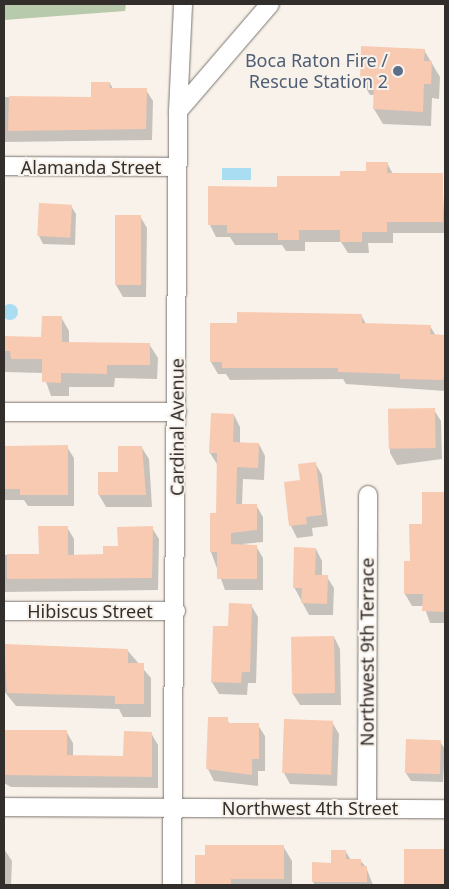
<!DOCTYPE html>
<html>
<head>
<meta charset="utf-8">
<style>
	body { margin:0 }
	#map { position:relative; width:449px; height:889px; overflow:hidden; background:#f9f2eb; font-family:"Noto Sans",sans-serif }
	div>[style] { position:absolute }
	.green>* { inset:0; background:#b7caab }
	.water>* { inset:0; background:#a8ddf2; transform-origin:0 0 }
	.round { border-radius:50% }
	.shadow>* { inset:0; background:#0003; transform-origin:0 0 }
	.building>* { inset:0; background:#f8cab1; transform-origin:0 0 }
	.roads { filter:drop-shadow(0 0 1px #7a746e) drop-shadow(0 0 1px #7a746e) }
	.minor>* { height:18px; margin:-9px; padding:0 9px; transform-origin:9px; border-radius:9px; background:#fff }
	.dots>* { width:14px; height:14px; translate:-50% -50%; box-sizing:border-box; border:2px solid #f9f2eb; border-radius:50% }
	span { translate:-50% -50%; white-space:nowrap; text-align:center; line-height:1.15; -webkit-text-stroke:4px #f9f2eb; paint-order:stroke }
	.service-label { font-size:18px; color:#4e5e75 }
	.right { translate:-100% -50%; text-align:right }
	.street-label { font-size:18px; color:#312e2c }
	.frame { position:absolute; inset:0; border:5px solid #312e2c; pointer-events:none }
</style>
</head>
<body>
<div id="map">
	<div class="green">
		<i style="clip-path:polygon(4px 4px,126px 4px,125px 11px,4px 20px)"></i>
	</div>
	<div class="water">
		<i style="left:222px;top:168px;width:29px;height:12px"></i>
		<i class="round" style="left:2px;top:304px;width:16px;height:16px"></i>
	</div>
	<div class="shadow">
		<i style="clip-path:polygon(424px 50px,440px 77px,439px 99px,432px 98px,431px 126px,383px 124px,374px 109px,375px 95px,370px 95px,361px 80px)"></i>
		<i style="clip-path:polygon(110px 83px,113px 89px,146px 90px,153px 101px,152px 140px,4px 142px,4px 97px,92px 99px)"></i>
		<i style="clip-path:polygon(387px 163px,393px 174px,442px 174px,445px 233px,393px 233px,393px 243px,368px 243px,369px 253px,348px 253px,341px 242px,305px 242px,305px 251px,286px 251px,282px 245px,235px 245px,230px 237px,216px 237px,210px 225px,210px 188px,279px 188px,367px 173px)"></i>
		<i style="clip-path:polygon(40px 204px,71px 206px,76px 214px,75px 245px,43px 244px,39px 236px)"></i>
		<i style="clip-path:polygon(116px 216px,140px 216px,147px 228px,146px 297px,123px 297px,116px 285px)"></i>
		<i style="clip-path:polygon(361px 315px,366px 324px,430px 326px,436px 336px,445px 336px,445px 391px,346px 384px,343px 379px,230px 380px,226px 374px,218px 374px,211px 362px,238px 324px)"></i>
		<i style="clip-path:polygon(61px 317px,69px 331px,69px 343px,149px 344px,158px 358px,157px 379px,115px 378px,114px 387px,69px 387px,69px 396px,51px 396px,43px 373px,4px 372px,4px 337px,43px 338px)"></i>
		<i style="clip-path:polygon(389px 410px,434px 410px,441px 421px,442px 459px,397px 465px,390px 453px)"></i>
		<i style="clip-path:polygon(234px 415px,240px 427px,240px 443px,259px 444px,265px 456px,264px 480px,243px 479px,242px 505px,256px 505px,263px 517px,263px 542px,242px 544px,256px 546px,263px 558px,263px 590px,225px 590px,211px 552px,218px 514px,217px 464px,210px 453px)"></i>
		<i style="clip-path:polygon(4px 447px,67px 447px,74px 458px,74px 506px,28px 506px,24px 500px,4px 500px)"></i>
		<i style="clip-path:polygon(142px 448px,149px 459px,152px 507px,106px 507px,99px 495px)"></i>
		<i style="clip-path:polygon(315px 463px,322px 475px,328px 526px,312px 528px,313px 536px,297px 538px,291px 526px,286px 483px,301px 481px)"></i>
		<i style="clip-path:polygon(445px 493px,445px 623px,430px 623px,424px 606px,412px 606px,405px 594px,424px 525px,423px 494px)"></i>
		<i style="clip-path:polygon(67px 527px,74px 539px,74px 556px,105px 556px,152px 528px,159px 539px,158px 590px,4px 592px,4px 555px,40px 555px)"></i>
		<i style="clip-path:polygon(316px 549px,322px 561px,322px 577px,327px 577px,334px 588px,333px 615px,309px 615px,294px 587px)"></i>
		<i style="clip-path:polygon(251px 605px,258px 617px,256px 683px,248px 683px,247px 695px,219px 694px,212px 682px,214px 627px,230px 627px)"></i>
		<i style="clip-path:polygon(334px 637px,340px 649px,341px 705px,300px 705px,293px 694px)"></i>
		<i style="clip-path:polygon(4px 646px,128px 651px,151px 678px,151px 717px,123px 717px,119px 709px,16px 706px,4px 691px)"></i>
		<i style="clip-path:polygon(227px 719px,230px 725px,258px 725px,265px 736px,265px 771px,258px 771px,258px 786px,214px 781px,208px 769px)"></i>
		<i style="clip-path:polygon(332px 722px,339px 734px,337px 786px,290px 784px,284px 773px)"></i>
		<i style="clip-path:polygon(66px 731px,73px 743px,73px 756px,124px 757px,151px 733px,158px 745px,158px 788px,11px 787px,4px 783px,4px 741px)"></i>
		<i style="clip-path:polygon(440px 742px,445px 749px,443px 782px,411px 781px,406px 773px)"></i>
		<i style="clip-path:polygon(283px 846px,292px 861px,292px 885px,196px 885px,196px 857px)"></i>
		<i style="clip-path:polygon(4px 849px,12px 861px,11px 885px,4px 885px)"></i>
		<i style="left:406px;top:851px;width:39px;height:34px"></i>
		<i style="clip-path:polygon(346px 852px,351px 860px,360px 860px,366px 867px,373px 885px,315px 885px,313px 882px)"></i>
	</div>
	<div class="building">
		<i style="clip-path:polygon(361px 46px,425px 49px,424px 61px,432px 61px,431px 84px,424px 84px,423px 112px,373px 109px,374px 81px,360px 81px)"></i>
		<i style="clip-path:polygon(91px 82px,110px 82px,110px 88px,147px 88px,146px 129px,8px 131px,9px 96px,91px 97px)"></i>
		<i style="clip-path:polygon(366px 162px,388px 162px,387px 173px,443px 173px,443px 222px,387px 222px,387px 232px,362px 232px,362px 242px,340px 242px,340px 230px,299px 230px,299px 240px,278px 240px,278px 233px,227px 233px,227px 225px,208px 225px,208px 186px,277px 187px,277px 176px,340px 176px,340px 171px,366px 171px)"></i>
		<i style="left:39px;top:203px;width:33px;height:33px;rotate:3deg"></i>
		<i style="left:115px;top:215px;width:26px;height:70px"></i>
		<i style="clip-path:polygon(237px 312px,362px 314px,362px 323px,431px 325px,430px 334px,445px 335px,445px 374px,443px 380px,400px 379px,400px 374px,338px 372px,338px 368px,222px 368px,222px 362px,210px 362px,210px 323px,237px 323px)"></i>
		<i style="clip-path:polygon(42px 316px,62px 316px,62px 342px,150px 343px,150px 365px,107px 365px,107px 374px,61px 373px,61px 383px,42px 382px,42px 359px,11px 359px,10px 351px,4px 351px,4px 336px,41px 337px)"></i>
		<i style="left:435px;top:408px;width:40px;height:47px;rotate:89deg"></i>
		<i style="clip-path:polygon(211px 413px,234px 414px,233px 442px,259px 443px,258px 468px,237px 467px,236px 504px,257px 504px,257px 530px,231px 533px,231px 544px,257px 545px,257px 579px,217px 579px,217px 552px,210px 552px,210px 513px,216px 513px,217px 453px,209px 453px)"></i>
		<i style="clip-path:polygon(68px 445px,68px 495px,20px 495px,20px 489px,4px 489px,4px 446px)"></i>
		<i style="clip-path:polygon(118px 446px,142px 446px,146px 495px,98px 495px,98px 472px,118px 472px)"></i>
		<i style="clip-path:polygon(316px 462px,322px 515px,306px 517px,307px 524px,289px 526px,284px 482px,300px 480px,298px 464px)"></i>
		<i style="clip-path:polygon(422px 492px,445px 492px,445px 612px,422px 611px,423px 594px,404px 594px,404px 561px,410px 561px,409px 524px,422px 524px)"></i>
		<i style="clip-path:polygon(38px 526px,68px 526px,68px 555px,103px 554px,103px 546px,118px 546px,117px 527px,153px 526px,152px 578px,7px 579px,7px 554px,39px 554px)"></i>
		<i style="clip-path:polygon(294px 547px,316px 548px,315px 575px,328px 575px,327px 604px,301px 603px,302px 588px,293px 588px)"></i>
		<i style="clip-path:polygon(229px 603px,252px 604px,250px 672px,242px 672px,241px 683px,211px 682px,213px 626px,228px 626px)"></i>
		<i style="left:334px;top:636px;width:57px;height:43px;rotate:89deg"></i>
		<i style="clip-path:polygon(4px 644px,128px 649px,128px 663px,144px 663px,144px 704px,115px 704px,115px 696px,7px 693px)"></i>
		<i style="clip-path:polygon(208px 717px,228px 717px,228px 723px,259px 723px,259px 759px,252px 759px,252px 775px,206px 769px)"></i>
		<i style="left:284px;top:719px;width:49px;height:54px;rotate:2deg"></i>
		<i style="clip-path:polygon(4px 730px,67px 730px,67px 755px,123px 756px,124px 731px,152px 732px,152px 777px,4px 775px)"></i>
		<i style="left:406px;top:739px;width:35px;height:34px;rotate:2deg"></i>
		<i style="clip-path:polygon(205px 845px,284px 845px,284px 879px,231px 879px,231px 885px,195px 885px,195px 855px,205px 855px)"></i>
		<i style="left:404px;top:849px;width:41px;height:36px"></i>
		<i style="clip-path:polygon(331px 850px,346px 850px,346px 859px,361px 859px,361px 866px,367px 866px,367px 882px,312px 882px,312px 862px,331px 863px)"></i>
	</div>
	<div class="roads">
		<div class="minor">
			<i style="left:178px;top:111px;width:107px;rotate:-87.3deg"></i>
			<i style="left:4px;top:166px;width:173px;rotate:0.3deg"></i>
			<i style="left:4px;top:412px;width:173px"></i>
			<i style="left:4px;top:611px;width:172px"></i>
			<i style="left:4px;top:807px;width:441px;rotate:0.3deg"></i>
			<i style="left:367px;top:809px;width:314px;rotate:-89.8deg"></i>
			<i style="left:172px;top:885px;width:774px;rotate:-89.56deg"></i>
			<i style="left:178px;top:111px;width:141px;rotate:-49.3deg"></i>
		</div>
	</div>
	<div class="dots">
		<i style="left:398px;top:71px;background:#5c6f8a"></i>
	</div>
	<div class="service-label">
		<span class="right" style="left:388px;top:71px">Boca Raton Fire /<br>Rescue Station 2</span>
	</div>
	<div class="street-label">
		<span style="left:91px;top:167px">Alamanda Street</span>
		<span style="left:177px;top:427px;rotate:-90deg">Cardinal Avenue</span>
		<span style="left:90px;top:611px">Hibiscus Street</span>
		<span style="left:367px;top:652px;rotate:-90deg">Northwest 9th Terrace</span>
		<span style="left:310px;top:808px">Northwest 4th Street</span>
	</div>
	<div class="frame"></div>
</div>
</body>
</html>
